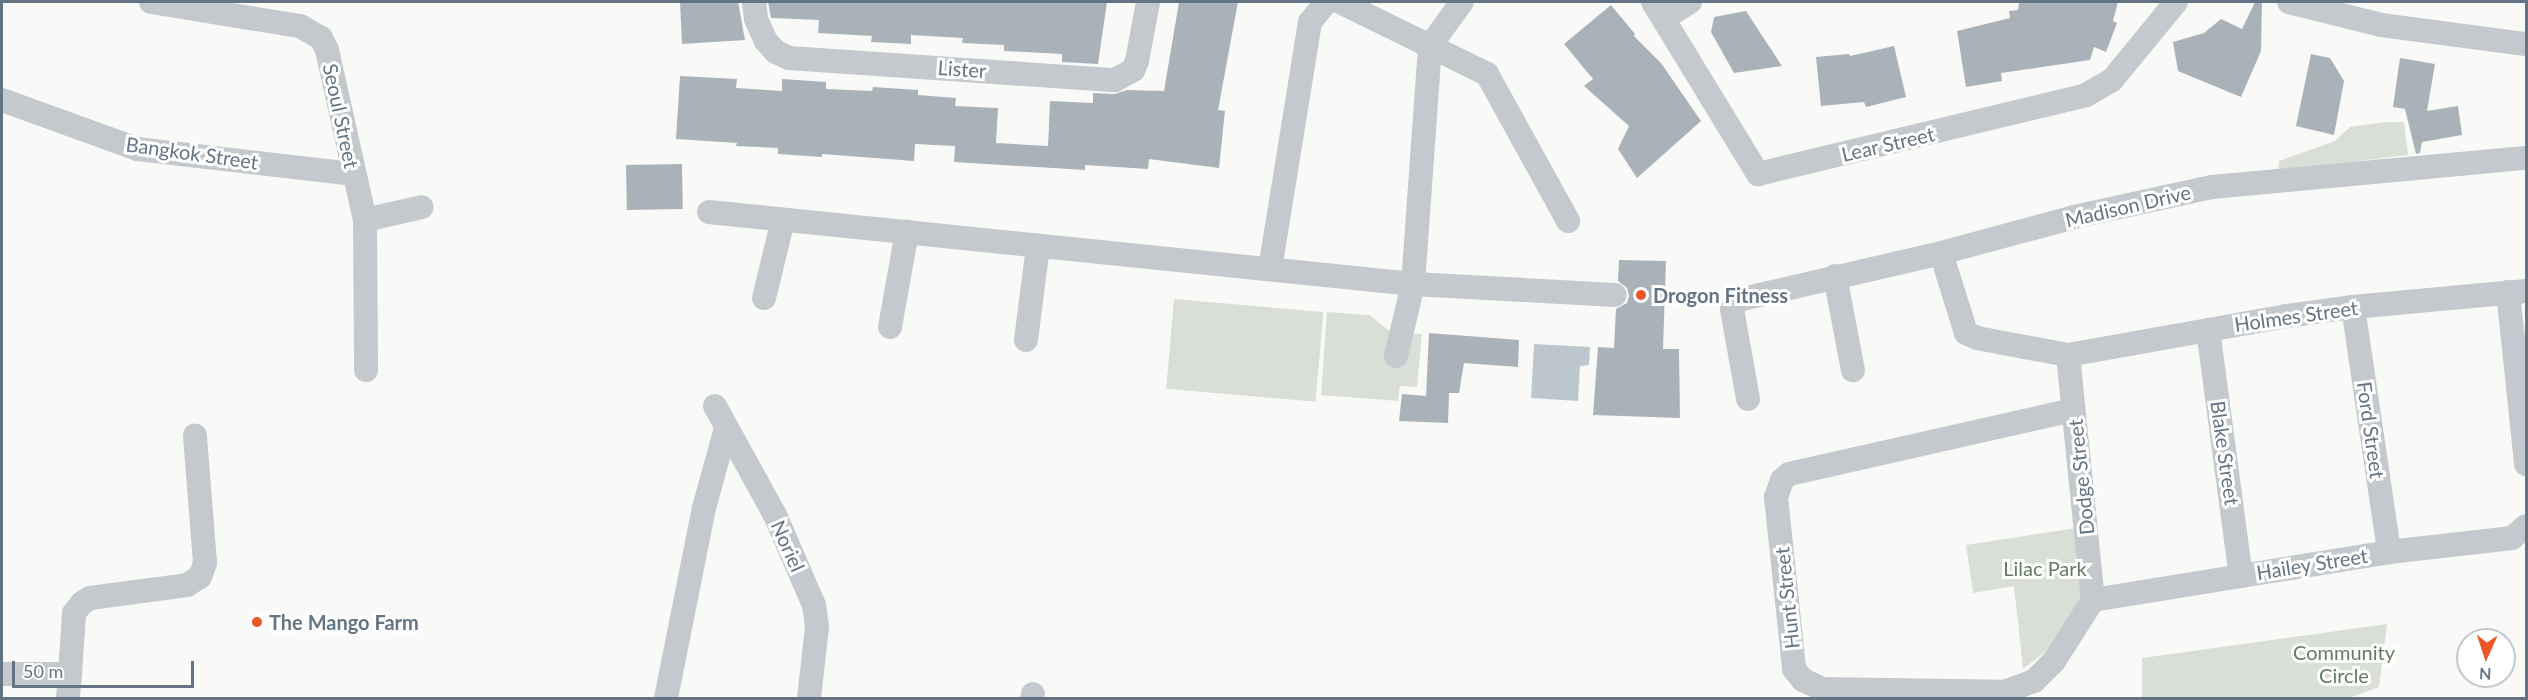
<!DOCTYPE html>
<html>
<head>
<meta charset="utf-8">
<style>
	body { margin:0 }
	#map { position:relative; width:2528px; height:700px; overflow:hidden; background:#f9faf7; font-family:Lato,sans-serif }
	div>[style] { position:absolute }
	.green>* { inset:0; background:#d9dfd6; transform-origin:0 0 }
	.water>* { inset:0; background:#bbc7cc }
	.building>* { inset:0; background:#a9b2b9; transform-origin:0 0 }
	.minor>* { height:24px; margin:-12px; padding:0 12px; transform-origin:12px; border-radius:12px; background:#c4c9cd }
	.dots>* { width:16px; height:16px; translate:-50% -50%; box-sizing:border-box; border:3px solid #fff; border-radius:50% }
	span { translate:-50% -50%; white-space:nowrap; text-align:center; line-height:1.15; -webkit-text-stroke:6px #fff; paint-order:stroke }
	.street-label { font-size:20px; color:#637584 }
	.poi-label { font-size:20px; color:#637584; font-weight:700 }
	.left { translate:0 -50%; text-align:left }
	.park-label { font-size:20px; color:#667a62 }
	.frame { position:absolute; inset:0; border:3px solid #637584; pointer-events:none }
	.north { position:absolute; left:2456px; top:628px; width:60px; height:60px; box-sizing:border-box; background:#fff; border:2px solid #c1c8ce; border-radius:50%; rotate:183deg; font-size:16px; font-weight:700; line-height:24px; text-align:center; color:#637584 }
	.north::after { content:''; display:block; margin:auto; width:21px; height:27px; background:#eb5625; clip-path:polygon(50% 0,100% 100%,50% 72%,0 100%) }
	.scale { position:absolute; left:12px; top:661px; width:182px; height:27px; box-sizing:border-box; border:3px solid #637584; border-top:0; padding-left:8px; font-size:18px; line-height:21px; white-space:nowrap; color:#637584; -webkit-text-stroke:4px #fff; paint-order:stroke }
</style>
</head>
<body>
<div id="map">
	<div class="green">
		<i style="clip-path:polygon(2384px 122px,2404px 122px,2408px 155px,2278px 171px,2279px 161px,2335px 141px,2350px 127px)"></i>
		<i style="left:1174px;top:299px;width:150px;height:90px;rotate:5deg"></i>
		<i style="clip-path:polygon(1327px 312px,1370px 315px,1393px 334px,1422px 334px,1417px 387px,1400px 386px,1398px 401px,1321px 395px)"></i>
		<i style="clip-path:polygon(2076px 528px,2083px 596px,2045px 652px,2023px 669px,2014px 586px,1973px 593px,1966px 545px)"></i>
		<i style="clip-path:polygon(2387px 624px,2379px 687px,2349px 698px,2142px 698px,2142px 658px)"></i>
	</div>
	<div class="water">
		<i style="clip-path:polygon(1534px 344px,1590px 347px,1589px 365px,1580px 366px,1578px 401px,1531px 398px)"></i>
	</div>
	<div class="building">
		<i style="clip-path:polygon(680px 2px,738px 2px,745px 40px,682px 44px)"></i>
		<i style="clip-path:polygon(768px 2px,1107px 2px,1098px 64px,1062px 62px,1062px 54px,1004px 51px,1004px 45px,962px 43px,963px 38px,911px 35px,911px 44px,871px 42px,872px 36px,818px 33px,819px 20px,771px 18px)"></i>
		<i style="clip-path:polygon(1179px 2px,1238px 2px,1218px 110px,1225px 111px,1219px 168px,1149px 159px,1148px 169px,1085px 165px,1085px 170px,954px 162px,955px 146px,915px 144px,914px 161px,822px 154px,822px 157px,778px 154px,778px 148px,736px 146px,737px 143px,676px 139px,680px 76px,737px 79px,736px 88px,782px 91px,782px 79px,826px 82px,826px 89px,872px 91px,873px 87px,918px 90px,918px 95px,956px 98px,955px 106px,998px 108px,996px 143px,1048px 146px,1050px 101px,1093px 103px,1093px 93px,1115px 94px,1127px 90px,1164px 91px)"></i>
		<i style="clip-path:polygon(2019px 2px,2118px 2px,2113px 21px,2117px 23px,2106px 52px,2094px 47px,2090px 60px,2001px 73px,2002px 81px,1966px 87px,1957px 31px,2010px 18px,2009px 11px,2018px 10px)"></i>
		<i style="clip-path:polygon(2255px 2px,2262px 2px,2261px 51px,2241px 97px,2178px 71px,2173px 42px,2204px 33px,2221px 19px,2242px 29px)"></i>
		<i style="clip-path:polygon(1611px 5px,1635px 34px,1634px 36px,1661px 63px,1701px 121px,1637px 178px,1618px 149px,1629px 126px,1584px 86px,1593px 79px,1564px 44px)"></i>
		<i style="clip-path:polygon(1746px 11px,1782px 66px,1734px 73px,1711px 32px,1714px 17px)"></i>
		<i style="clip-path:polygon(1894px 46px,1906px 97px,1866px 107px,1864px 102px,1821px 106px,1816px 57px,1849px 54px,1850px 56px)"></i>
		<i style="clip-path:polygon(2311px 54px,2330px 58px,2344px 81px,2334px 135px,2296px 126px)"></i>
		<i style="clip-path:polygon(2400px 58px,2435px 64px,2427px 111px,2458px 106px,2462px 135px,2422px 142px,2420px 153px,2416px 154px,2405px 109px,2393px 107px)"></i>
		<i style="left:682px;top:164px;width:45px;height:56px;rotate:89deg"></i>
		<i style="clip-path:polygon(1619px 260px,1666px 261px,1663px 349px,1679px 349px,1680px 418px,1593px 415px,1598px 347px,1614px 348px,1616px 309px,1627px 303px,1629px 296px,1627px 288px,1618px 281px)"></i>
		<i style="clip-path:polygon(1429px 333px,1519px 340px,1518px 367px,1464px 363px,1459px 393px,1449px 393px,1448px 423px,1399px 421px,1402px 394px,1426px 396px)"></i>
	</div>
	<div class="minor">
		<i style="left:151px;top:2px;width:151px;rotate:9.2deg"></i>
		<i style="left:300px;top:26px;width:24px;rotate:30deg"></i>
		<i style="left:321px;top:38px;width:13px;rotate:63deg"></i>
		<i style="left:327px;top:50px;width:174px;rotate:77.4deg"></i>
		<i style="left:365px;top:220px;width:150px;rotate:89.6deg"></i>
		<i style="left:754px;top:2px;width:17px;rotate:83deg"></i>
		<i style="left:756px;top:19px;width:24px;rotate:66deg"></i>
		<i style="left:766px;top:41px;width:15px;rotate:48deg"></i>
		<i style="left:776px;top:52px;width:14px;rotate:25deg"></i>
		<i style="left:789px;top:58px;width:327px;rotate:3.9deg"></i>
		<i style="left:1115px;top:80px;width:21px;rotate:-29deg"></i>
		<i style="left:1133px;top:70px;width:10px;rotate:-66deg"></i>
		<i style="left:1137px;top:61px;width:60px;rotate:-79.4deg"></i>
		<i style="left:1340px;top:2px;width:164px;rotate:26.1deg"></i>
		<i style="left:1487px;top:74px;width:168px;rotate:61.1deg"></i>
		<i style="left:1653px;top:2px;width:202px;rotate:58.6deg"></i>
		<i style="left:1758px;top:174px;width:337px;rotate:-13.5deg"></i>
		<i style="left:2086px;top:95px;width:30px;rotate:-30deg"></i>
		<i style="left:2112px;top:80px;width:101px;rotate:-50.6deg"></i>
		<i style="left:2289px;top:2px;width:95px;rotate:14deg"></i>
		<i style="left:2381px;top:25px;width:146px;rotate:7.5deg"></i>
		<i style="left:1665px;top:18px;width:30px;rotate:-33deg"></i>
		<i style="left:2px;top:100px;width:144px;rotate:19.9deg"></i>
		<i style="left:137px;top:149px;width:217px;rotate:6.6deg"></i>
		<i style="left:709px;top:212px;width:708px;rotate:5.84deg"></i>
		<i style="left:1413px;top:284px;width:202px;rotate:3.1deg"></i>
		<i style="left:365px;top:220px;width:58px;rotate:-12.8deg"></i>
		<i style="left:1941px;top:253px;width:84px;rotate:72.6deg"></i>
		<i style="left:1966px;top:333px;width:12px;rotate:24deg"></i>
		<i style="left:1977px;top:338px;width:93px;rotate:10.6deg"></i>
		<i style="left:2068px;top:355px;width:221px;rotate:-10.1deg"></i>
		<i style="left:2286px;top:316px;width:68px;rotate:-7.7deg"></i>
		<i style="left:2353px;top:307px;width:174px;rotate:-5.3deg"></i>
		<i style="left:1270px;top:269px;width:250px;rotate:-80.8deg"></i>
		<i style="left:1310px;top:22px;width:26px;rotate:-51deg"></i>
		<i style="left:1835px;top:276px;width:96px;rotate:79.2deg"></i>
		<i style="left:2508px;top:292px;width:173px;rotate:84deg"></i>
		<i style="left:764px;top:298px;width:80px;rotate:-76.3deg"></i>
		<i style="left:2353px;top:307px;width:248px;rotate:81.6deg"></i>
		<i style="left:890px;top:327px;width:97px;rotate:-79.9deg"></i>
		<i style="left:2208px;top:330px;width:248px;rotate:82.4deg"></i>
		<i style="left:1026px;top:340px;width:95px;rotate:-82.7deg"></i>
		<i style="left:2068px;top:355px;width:246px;rotate:84.2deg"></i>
		<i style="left:1396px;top:356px;width:74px;rotate:-76.7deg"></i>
		<i style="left:1413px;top:284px;width:239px;rotate:-85.9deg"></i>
		<i style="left:1430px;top:46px;width:54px;rotate:-54deg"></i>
		<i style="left:1748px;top:399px;width:91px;rotate:-100.1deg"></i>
		<i style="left:1732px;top:309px;width:11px;rotate:-56deg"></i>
		<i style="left:1738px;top:300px;width:208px;rotate:-13deg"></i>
		<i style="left:1941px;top:253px;width:138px;rotate:-15.1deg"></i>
		<i style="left:2074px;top:217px;width:141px;rotate:-12.3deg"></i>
		<i style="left:2212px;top:187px;width:315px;rotate:-5.3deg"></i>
		<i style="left:715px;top:406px;width:124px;rotate:61.2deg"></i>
		<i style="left:775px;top:515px;width:98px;rotate:66.6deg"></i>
		<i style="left:814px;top:605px;width:22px;rotate:82deg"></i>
		<i style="left:817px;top:627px;width:71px;rotate:96.4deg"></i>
		<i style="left:2073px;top:410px;width:291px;rotate:167.3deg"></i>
		<i style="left:1789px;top:474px;width:9px;rotate:139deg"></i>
		<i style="left:1782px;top:480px;width:18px;rotate:109deg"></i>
		<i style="left:1776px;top:497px;width:173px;rotate:84deg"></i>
		<i style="left:1794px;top:669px;width:14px;rotate:51deg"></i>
		<i style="left:1803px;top:680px;width:21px;rotate:25deg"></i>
		<i style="left:1822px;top:689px;width:182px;rotate:0.9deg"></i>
		<i style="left:2004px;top:692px;width:32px;rotate:-20deg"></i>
		<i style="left:2034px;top:681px;width:28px;rotate:-45deg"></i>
		<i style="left:2054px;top:661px;width:72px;rotate:-57.4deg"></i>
		<i style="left:2093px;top:600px;width:300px;rotate:-9.2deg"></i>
		<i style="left:2389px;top:552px;width:124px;rotate:-6.5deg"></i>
		<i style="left:2512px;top:538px;width:18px;rotate:-41deg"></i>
		<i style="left:2px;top:674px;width:68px"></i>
		<i style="left:70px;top:674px;width:24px;rotate:95deg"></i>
		<i style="left:70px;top:674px;width:61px;rotate:-86.2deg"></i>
		<i style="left:74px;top:613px;width:13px;rotate:-51deg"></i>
		<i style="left:82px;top:603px;width:9px;rotate:-32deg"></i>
		<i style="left:90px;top:598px;width:98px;rotate:-7.6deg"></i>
		<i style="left:187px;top:585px;width:15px;rotate:-32deg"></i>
		<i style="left:200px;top:577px;width:15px;rotate:-70deg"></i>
		<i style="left:205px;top:563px;width:128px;rotate:-94.5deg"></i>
		<i style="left:666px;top:698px;width:194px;rotate:-78.7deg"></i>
		<i style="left:704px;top:508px;width:83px;rotate:-74.6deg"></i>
		<i style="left:1032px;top:698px;width:4px;rotate:-76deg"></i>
	</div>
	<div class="dots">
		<i style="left:1641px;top:295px;background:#eb5625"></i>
		<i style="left:257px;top:622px;background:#eb5625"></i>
	</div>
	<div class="street-label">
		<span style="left:962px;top:69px;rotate:4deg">Lister</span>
		<span style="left:341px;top:116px;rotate:78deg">Seoul Street</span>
		<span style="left:1888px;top:144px;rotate:-13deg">Lear Street</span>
		<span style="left:192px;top:153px;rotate:8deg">Bangkok Street</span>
		<span style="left:2128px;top:206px;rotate:-13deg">Madison Drive</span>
		<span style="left:2296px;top:316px;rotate:-8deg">Holmes Street</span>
		<span style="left:2371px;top:430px;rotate:82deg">Ford Street</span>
		<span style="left:2225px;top:453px;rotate:82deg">Blake Street</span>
		<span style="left:2081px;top:477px;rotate:-96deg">Dodge Street</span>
		<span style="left:788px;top:546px;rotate:66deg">Noriel</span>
		<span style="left:2312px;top:564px;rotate:-9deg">Hailey Street</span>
		<span style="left:1787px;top:598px;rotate:-96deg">Hunt Street</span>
	</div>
	<div class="poi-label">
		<span class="left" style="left:1653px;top:295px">Drogon Fitness</span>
		<span class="left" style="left:269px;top:622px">The Mango Farm</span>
	</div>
	<div class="park-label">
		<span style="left:2045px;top:568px">Lilac Park</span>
		<span style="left:2344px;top:664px">Community<br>Circle</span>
	</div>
	<div class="frame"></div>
	<div class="north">N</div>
	<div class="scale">50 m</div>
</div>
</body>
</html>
